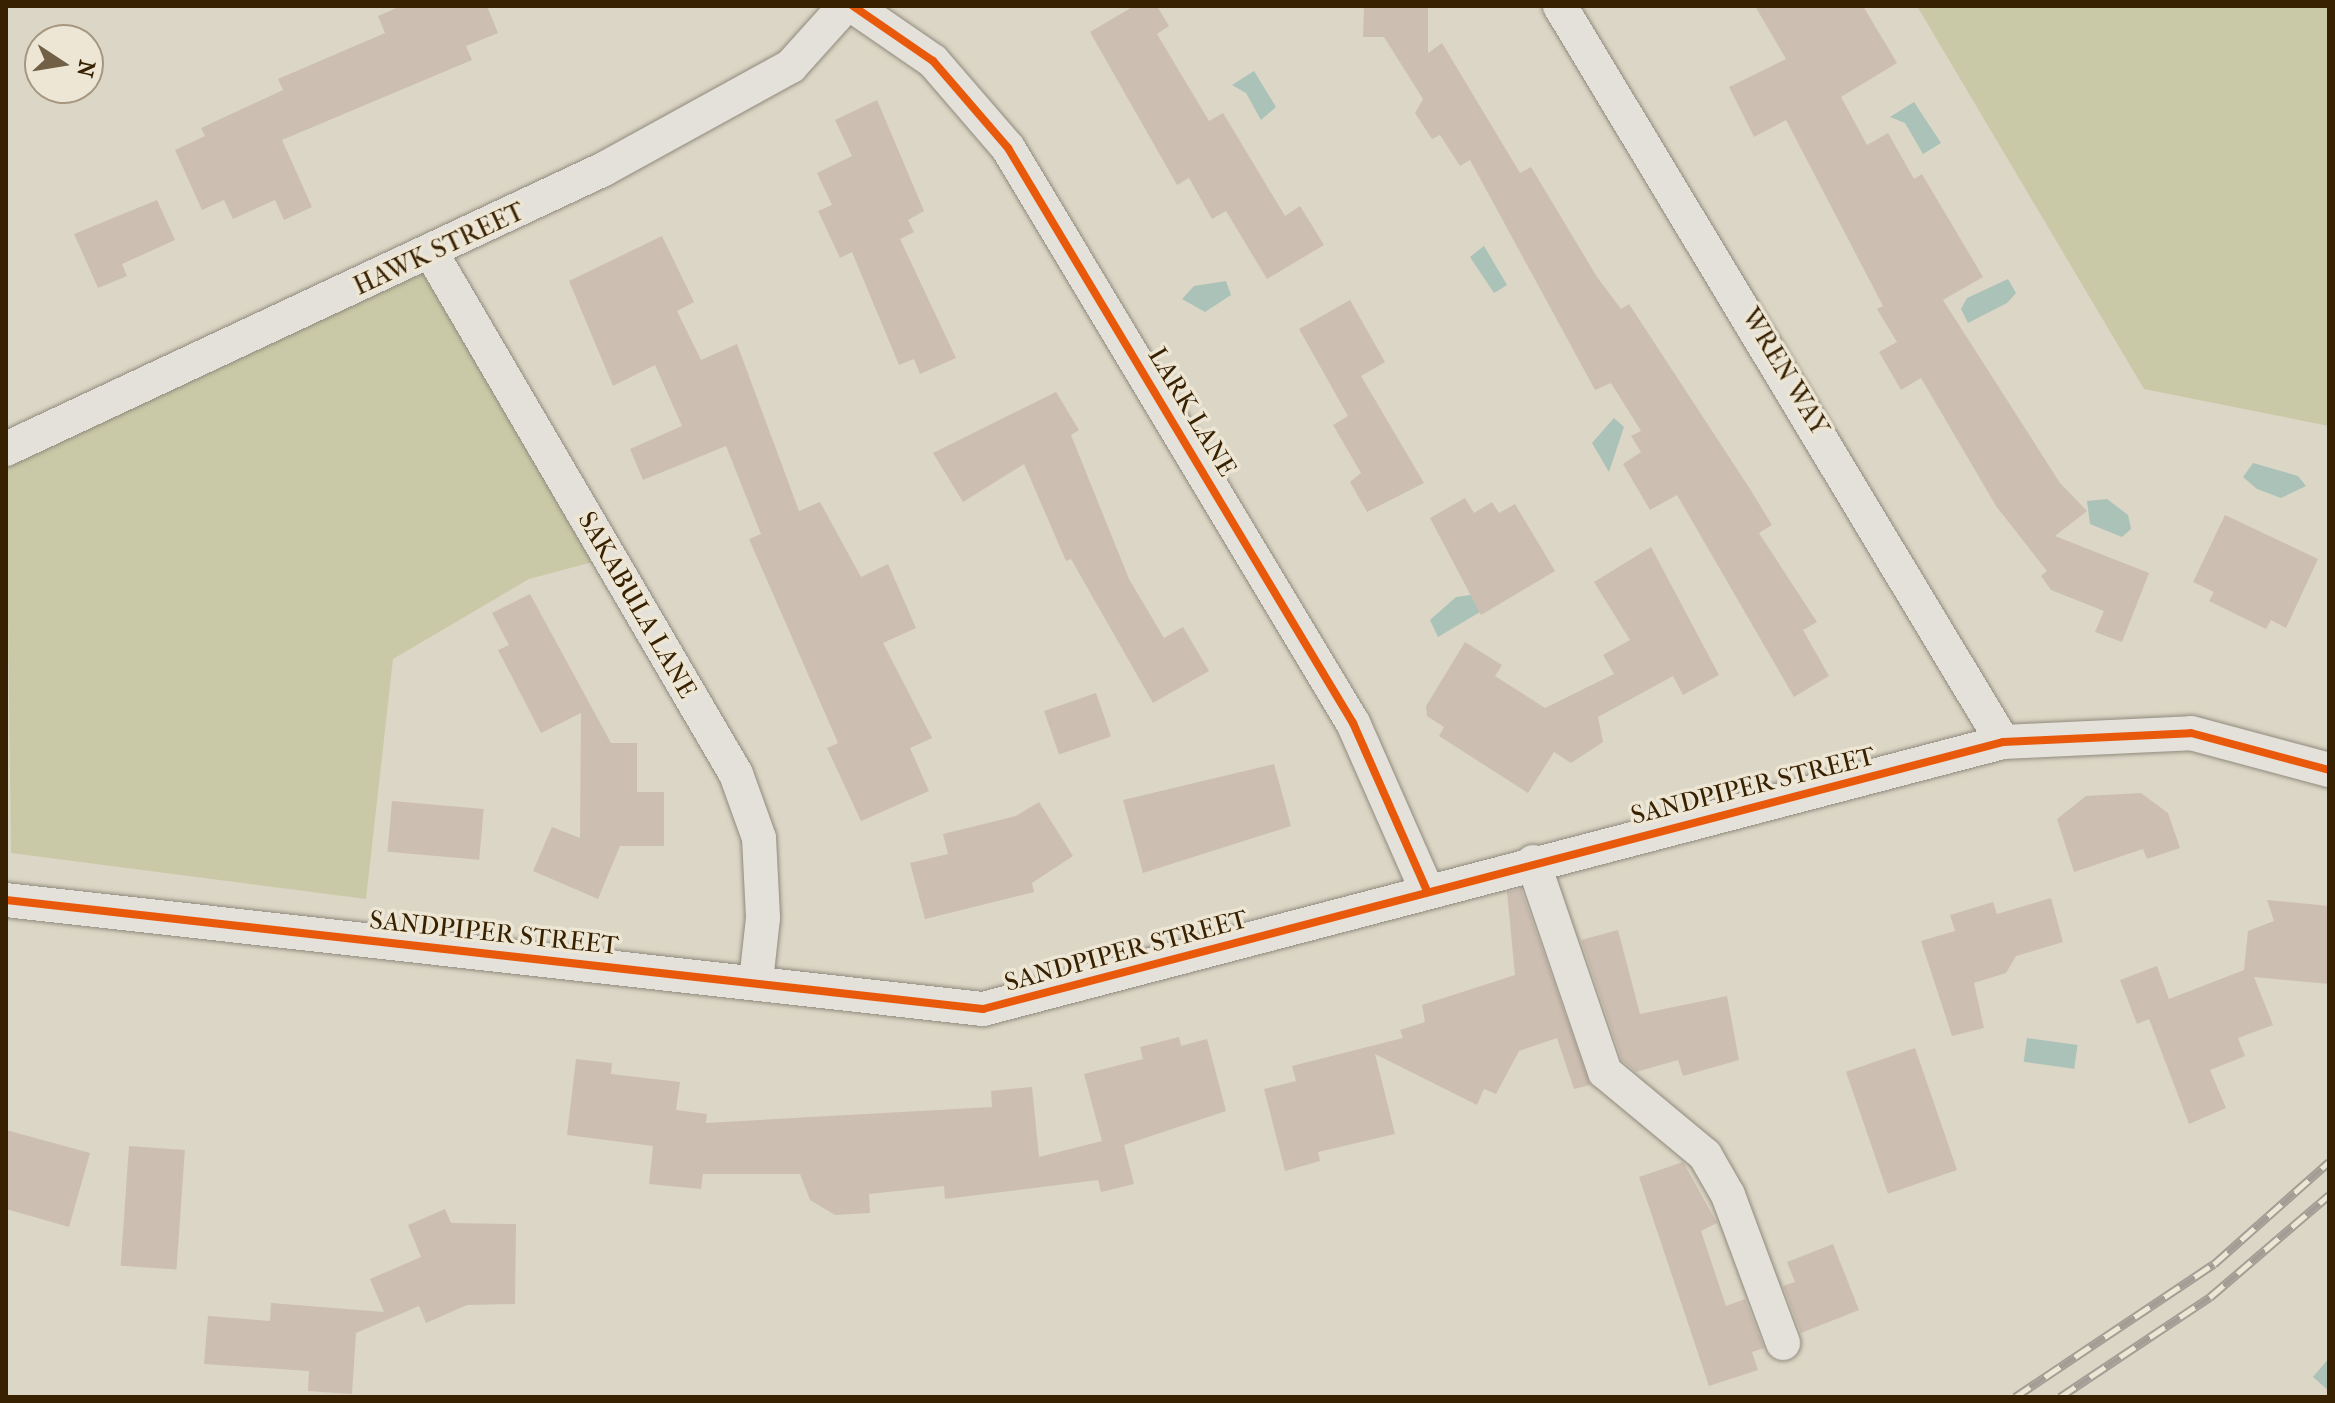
<!DOCTYPE html>
<html>
<head>
<meta charset="utf-8">
<style>
	body { margin:0 }
	#map { position:relative; width:2335px; height:1403px; overflow:hidden; background:#dcd6c6; font-family:"IM FELL French Canon",serif }
	div>[style] { position:absolute }
	.green>* { inset:0; background:#c9c9a7 }
	.water>* { inset:0; background:#aac2b7; transform-origin:0 0 }
	.building>* { inset:0; background:#cdbeb2; transform-origin:0 0 }
	.roads { filter:drop-shadow(0 0 2px #908a7d) drop-shadow(0 0 2px #908a7d) }
	.street>* { height:34px; margin:-17px; padding:0 17px; transform-origin:17px; border-radius:17px; background:#e4e1da }
	.rail>* { height:9px; margin-top:-4.5px; transform-origin:0; background:repeating-linear-gradient(90deg,#ede6d5 0 18px,#a39e95 0 36px); box-sizing:border-box; border-block:2px solid #a39e95 }
	.cycleway>* { height:8px; margin:-4px; padding:0 4px; transform-origin:4px; border-radius:4px; background:#e8590c }
	span { translate:-50% -50%; white-space:nowrap; text-align:center; line-height:1.15; -webkit-text-stroke:7px #ede6d5; paint-order:stroke }
	.street-label { font-size:26px; color:#382101 }
	.frame { position:absolute; inset:0; border:8px solid #382101; pointer-events:none }
	.north { position:absolute; left:24px; top:24px; width:80px; height:80px; box-sizing:border-box; background:#ede6d5; border:2px solid #a59780; border-radius:50%; rotate:102deg; font-size:22px; font-weight:700; line-height:32px; text-align:center; color:#382101 }
	.north::after { content:''; display:block; margin:auto; width:28px; height:36px; background:#716046; clip-path:polygon(50% 0,100% 100%,50% 72%,0 100%) }
</style>
</head>
<body>
<div id="map">
	<div class="green">
		<i style="clip-path:polygon(1917px 6px,2329px 6px,2329px 426px,2144px 389px)"></i>
		<i style="clip-path:polygon(431px 265px,600px 560px,529px 579px,393px 659px,366px 899px,11px 853px,6px 462px)"></i>
	</div>
	<div class="water">
		<i style="clip-path:polygon(1254px 71px,1276px 107px,1261px 120px,1246px 93px,1232px 85px)"></i>
		<i style="clip-path:polygon(1914px 102px,1941px 143px,1923px 154px,1905px 123px,1890px 117px)"></i>
		<i style="clip-path:polygon(1484px 246px,1507px 285px,1494px 293px,1470px 257px)"></i>
		<i style="clip-path:polygon(2008px 279px,2016px 293px,2007px 303px,1968px 323px,1961px 309px,1967px 298px)"></i>
		<i style="clip-path:polygon(1226px 281px,1231px 295px,1205px 312px,1182px 299px,1194px 286px)"></i>
		<i style="clip-path:polygon(1614px 418px,1624px 427px,1609px 472px,1592px 443px)"></i>
		<i style="clip-path:polygon(2253px 463px,2298px 476px,2306px 486px,2281px 498px,2257px 489px,2243px 477px)"></i>
		<i style="clip-path:polygon(2107px 499px,2128px 515px,2131px 529px,2122px 537px,2090px 524px,2087px 501px)"></i>
		<i style="clip-path:polygon(1471px 595px,1480px 612px,1438px 637px,1430px 620px,1456px 597px)"></i>
		<i style="left:2027px;top:1038px;width:51px;height:24px;rotate:8deg"></i>
		<i style="clip-path:polygon(2329px 1358px,2329px 1391px,2313px 1377px)"></i>
	</div>
	<div class="building">
		<i style="clip-path:polygon(401px 6px,487px 6px,498px 33px,466px 46px,472px 60px,282px 140px,312px 207px,284px 220px,275px 200px,233px 219px,224px 200px,202px 210px,175px 150px,205px 136px,201px 128px,283px 90px,278px 79px,385px 33px,378px 16px)"></i>
		<i style="clip-path:polygon(1134px 6px,1157px 6px,1169px 26px,1157px 34px,1209px 121px,1223px 113px,1285px 216px,1300px 206px,1324px 245px,1267px 279px,1226px 211px,1212px 219px,1189px 178px,1177px 185px,1090px 32px)"></i>
		<i style="clip-path:polygon(1364px 6px,1428px 6px,1428px 53px,1442px 43px,1520px 173px,1531px 167px,1597px 277px,1621px 309px,1629px 304px,1750px 489px,1772px 525px,1759px 533px,1817px 622px,1803px 630px,1829px 676px,1794px 697px,1677px 495px,1650px 510px,1623px 464px,1641px 452px,1631px 436px,1641px 431px,1611px 383px,1595px 390px,1470px 160px,1460px 166px,1440px 135px,1432px 139px,1415px 113px,1423px 99px,1384px 37px,1363px 37px)"></i>
		<i style="clip-path:polygon(1755px 6px,1863px 6px,1897px 63px,1841px 97px,1867px 145px,1888px 133px,1914px 179px,1922px 174px,1983px 277px,1943px 300px,2060px 483px,2087px 511px,2055px 536px,2149px 573px,2122px 642px,2095px 632px,2104px 611px,2051px 590px,2041px 576px,2047px 571px,1996px 506px,1921px 378px,1901px 390px,1879px 352px,1897px 342px,1877px 309px,1883px 306px,1786px 120px,1754px 137px,1729px 87px,1786px 59px)"></i>
		<i style="clip-path:polygon(877px 100px,924px 211px,908px 220px,914px 232px,900px 239px,956px 358px,920px 374px,914px 359px,899px 365px,852px 252px,840px 258px,818px 211px,832px 205px,817px 173px,852px 156px,835px 120px)"></i>
		<i style="clip-path:polygon(157px 200px,175px 240px,122px 264px,127px 276px,98px 288px,74px 234px)"></i>
		<i style="clip-path:polygon(662px 236px,694px 302px,677px 311px,701px 360px,737px 344px,799px 511px,820px 502px,861px 577px,888px 564px,916px 628px,883px 643px,932px 738px,910px 748px,929px 791px,861px 821px,827px 748px,838px 743px,749px 539px,761px 534px,726px 446px,643px 480px,630px 449px,682px 426px,655px 365px,613px 386px,569px 281px)"></i>
		<i style="clip-path:polygon(1350px 300px,1385px 362px,1361px 376px,1424px 483px,1367px 512px,1350px 482px,1361px 473px,1333px 425px,1348px 416px,1299px 329px)"></i>
		<i style="clip-path:polygon(1056px 392px,1079px 430px,1071px 435px,1129px 579px,1164px 638px,1183px 627px,1209px 671px,1153px 703px,1071px 559px,1066px 561px,1024px 464px,963px 502px,933px 453px)"></i>
		<i style="clip-path:polygon(1465px 498px,1474px 513px,1492px 502px,1499px 513px,1515px 504px,1555px 571px,1481px 615px,1430px 518px)"></i>
		<i style="clip-path:polygon(2225px 515px,2318px 559px,2286px 628px,2271px 620px,2266px 629px,2209px 601px,2214px 592px,2193px 582px)"></i>
		<i style="clip-path:polygon(1651px 547px,1719px 675px,1683px 695px,1673px 676px,1598px 717px,1603px 742px,1571px 763px,1554px 752px,1528px 793px,1439px 736px,1444px 727px,1427px 716px,1426px 706px,1465px 642px,1502px 665px,1495px 676px,1545px 708px,1614px 674px,1603px 655px,1630px 640px,1594px 582px)"></i>
		<i style="clip-path:polygon(530px 594px,611px 743px,637px 743px,637px 792px,664px 792px,664px 846px,620px 846px,598px 899px,533px 871px,552px 827px,580px 838px,581px 713px,541px 733px,498px 650px,509px 645px,492px 613px)"></i>
		<i style="left:1096px;top:693px;width:46px;height:55px;rotate:71deg"></i>
		<i style="clip-path:polygon(1274px 764px,1291px 826px,1143px 873px,1123px 800px)"></i>
		<i style="clip-path:polygon(2141px 793px,2168px 813px,2180px 848px,2147px 859px,2143px 849px,2074px 872px,2057px 819px,2086px 796px)"></i>
		<i style="left:392px;top:801px;width:92px;height:51px;rotate:5deg"></i>
		<i style="clip-path:polygon(1039px 802px,1073px 856px,1032px 883px,1034px 892px,925px 919px,910px 863px,948px 854px,943px 834px,1016px 816px)"></i>
		<i style="clip-path:polygon(1521px 889px,1590px 1085px,1574px 1089px,1557px 1038px,1519px 1051px,1496px 1094px,1484px 1089px,1477px 1105px,1375px 1054px,1395px 1134px,1318px 1152px,1320px 1161px,1285px 1171px,1264px 1089px,1296px 1081px,1292px 1066px,1403px 1038px,1400px 1030px,1425px 1022px,1422px 1005px,1515px 975px,1507px 892px)"></i>
		<i style="clip-path:polygon(2051px 898px,2063px 942px,2016px 956px,2006px 973px,1974px 983px,1984px 1028px,1952px 1036px,1921px 941px,1955px 931px,1950px 915px,1993px 902px,1997px 914px)"></i>
		<i style="clip-path:polygon(2267px 900px,2329px 906px,2329px 984px,2254px 977px,2273px 1025px,2238px 1038px,2245px 1056px,2210px 1070px,2226px 1108px,2189px 1124px,2149px 1019px,2137px 1024px,2120px 980px,2157px 966px,2169px 999px,2244px 970px,2248px 931px,2274px 921px)"></i>
		<i style="clip-path:polygon(1618px 930px,1640px 1014px,1727px 996px,1739px 1060px,1683px 1076px,1678px 1060px,1636px 1072px,1622px 1060px,1581px 940px)"></i>
		<i style="clip-path:polygon(1179px 1037px,1181px 1046px,1207px 1039px,1226px 1111px,1124px 1145px,1134px 1184px,1101px 1192px,1098px 1180px,945px 1199px,944px 1186px,869px 1194px,870px 1213px,835px 1215px,810px 1200px,800px 1174px,703px 1174px,701px 1189px,649px 1184px,653px 1146px,567px 1135px,576px 1059px,612px 1063px,611px 1074px,680px 1082px,676px 1110px,707px 1114px,706px 1123px,992px 1107px,991px 1091px,1032px 1087px,1039px 1157px,1102px 1141px,1084px 1074px,1143px 1059px,1140px 1047px)"></i>
		<i style="left:1915px;top:1048px;width:129px;height:73px;rotate:71deg"></i>
		<i style="clip-path:polygon(6px 1130px,90px 1153px,69px 1227px,6px 1209px)"></i>
		<i style="left:129px;top:1146px;width:56px;height:120px;rotate:4deg"></i>
		<i style="clip-path:polygon(1683px 1162px,1717px 1223px,1701px 1231px,1726px 1306px,1745px 1299px,1764px 1348px,1752px 1352px,1758px 1370px,1709px 1386px,1639px 1177px)"></i>
		<i style="clip-path:polygon(445px 1209px,451px 1223px,516px 1224px,515px 1304px,467px 1305px,426px 1323px,419px 1306px,356px 1333px,352px 1394px,308px 1391px,309px 1371px,204px 1364px,208px 1316px,270px 1321px,271px 1303px,384px 1312px,370px 1279px,421px 1257px,408px 1225px)"></i>
		<i style="clip-path:polygon(1833px 1244px,1859px 1310px,1801px 1333px,1783px 1286px,1795px 1282px,1787px 1262px)"></i>
	</div>
	<div class="roads">
		<div class="street">
			<i style="left:853px;top:6px;width:97px;rotate:34.5deg"></i>
			<i style="left:933px;top:61px;width:115px;rotate:49.2deg"></i>
			<i style="left:1008px;top:148px;width:671px;rotate:59.04deg"></i>
			<i style="left:1353px;top:723px;width:184px;rotate:66.2deg"></i>
			<i style="left:1560px;top:6px;width:859px;rotate:58.96deg"></i>
			<i style="left:432px;top:254px;width:602px;rotate:59.69deg"></i>
			<i style="left:736px;top:774px;width:68px;rotate:70.2deg"></i>
			<i style="left:759px;top:838px;width:80px;rotate:87.1deg"></i>
			<i style="left:763px;top:918px;width:63px;rotate:96.3deg"></i>
			<i style="left:6px;top:449px;width:660px;rotate:-25.09deg"></i>
			<i style="left:604px;top:169px;width:213px;rotate:-28.8deg"></i>
			<i style="left:791px;top:66px;width:81px;rotate:-48deg"></i>
			<i style="left:1533px;top:862px;width:222px;rotate:71.1deg"></i>
			<i style="left:1605px;top:1072px;width:130px;rotate:39.7deg"></i>
			<i style="left:1705px;top:1155px;width:46px;rotate:60.1deg"></i>
			<i style="left:1728px;top:1195px;width:158px;rotate:69.6deg"></i>
			<i style="left:6px;top:900px;width:983px;rotate:6.37deg"></i>
			<i style="left:983px;top:1009px;width:1054px;rotate:-14.67deg"></i>
			<i style="left:2003px;top:742px;width:188px;rotate:-2.7deg"></i>
			<i style="left:2191px;top:733px;width:143px;rotate:15deg"></i>
		</div>
	</div>
	<div class="rail">
		<i style="left:2015px;top:1397px;width:239px;rotate:-33.8deg"></i>
		<i style="left:2214px;top:1264px;width:154px;rotate:-41.6deg"></i>
		<i style="left:2060px;top:1397px;width:180px;rotate:-33.7deg"></i>
		<i style="left:2210px;top:1297px;width:157px;rotate:-40.6deg"></i>
	</div>
	<div class="cycleway">
		<i style="left:853px;top:6px;width:97px;rotate:34.5deg"></i>
		<i style="left:933px;top:61px;width:115px;rotate:49.2deg"></i>
		<i style="left:1008px;top:148px;width:671px;rotate:59.04deg"></i>
		<i style="left:1353px;top:723px;width:184px;rotate:66.2deg"></i>
		<i style="left:6px;top:900px;width:983px;rotate:6.37deg"></i>
		<i style="left:983px;top:1009px;width:1054px;rotate:-14.67deg"></i>
		<i style="left:2003px;top:742px;width:188px;rotate:-2.7deg"></i>
		<i style="left:2191px;top:733px;width:143px;rotate:15deg"></i>
	</div>
	<div class="street-label">
		<span style="left:439px;top:249px;rotate:-25deg">HAWK STREET</span>
		<span style="left:1785px;top:372px;rotate:59deg">WREN WAY</span>
		<span style="left:1192px;top:412px;rotate:59deg">LARK LANE</span>
		<span style="left:637px;top:605px;rotate:60deg">SAKABULA LANE</span>
		<span style="left:1753px;top:786px;rotate:-14deg">SANDPIPER STREET</span>
		<span style="left:494px;top:933px;rotate:6deg">SANDPIPER STREET</span>
		<span style="left:1126px;top:951px;rotate:-15deg">SANDPIPER STREET</span>
	</div>
	<div class="frame"></div>
	<div class="north">N</div>
</div>
</body>
</html>
